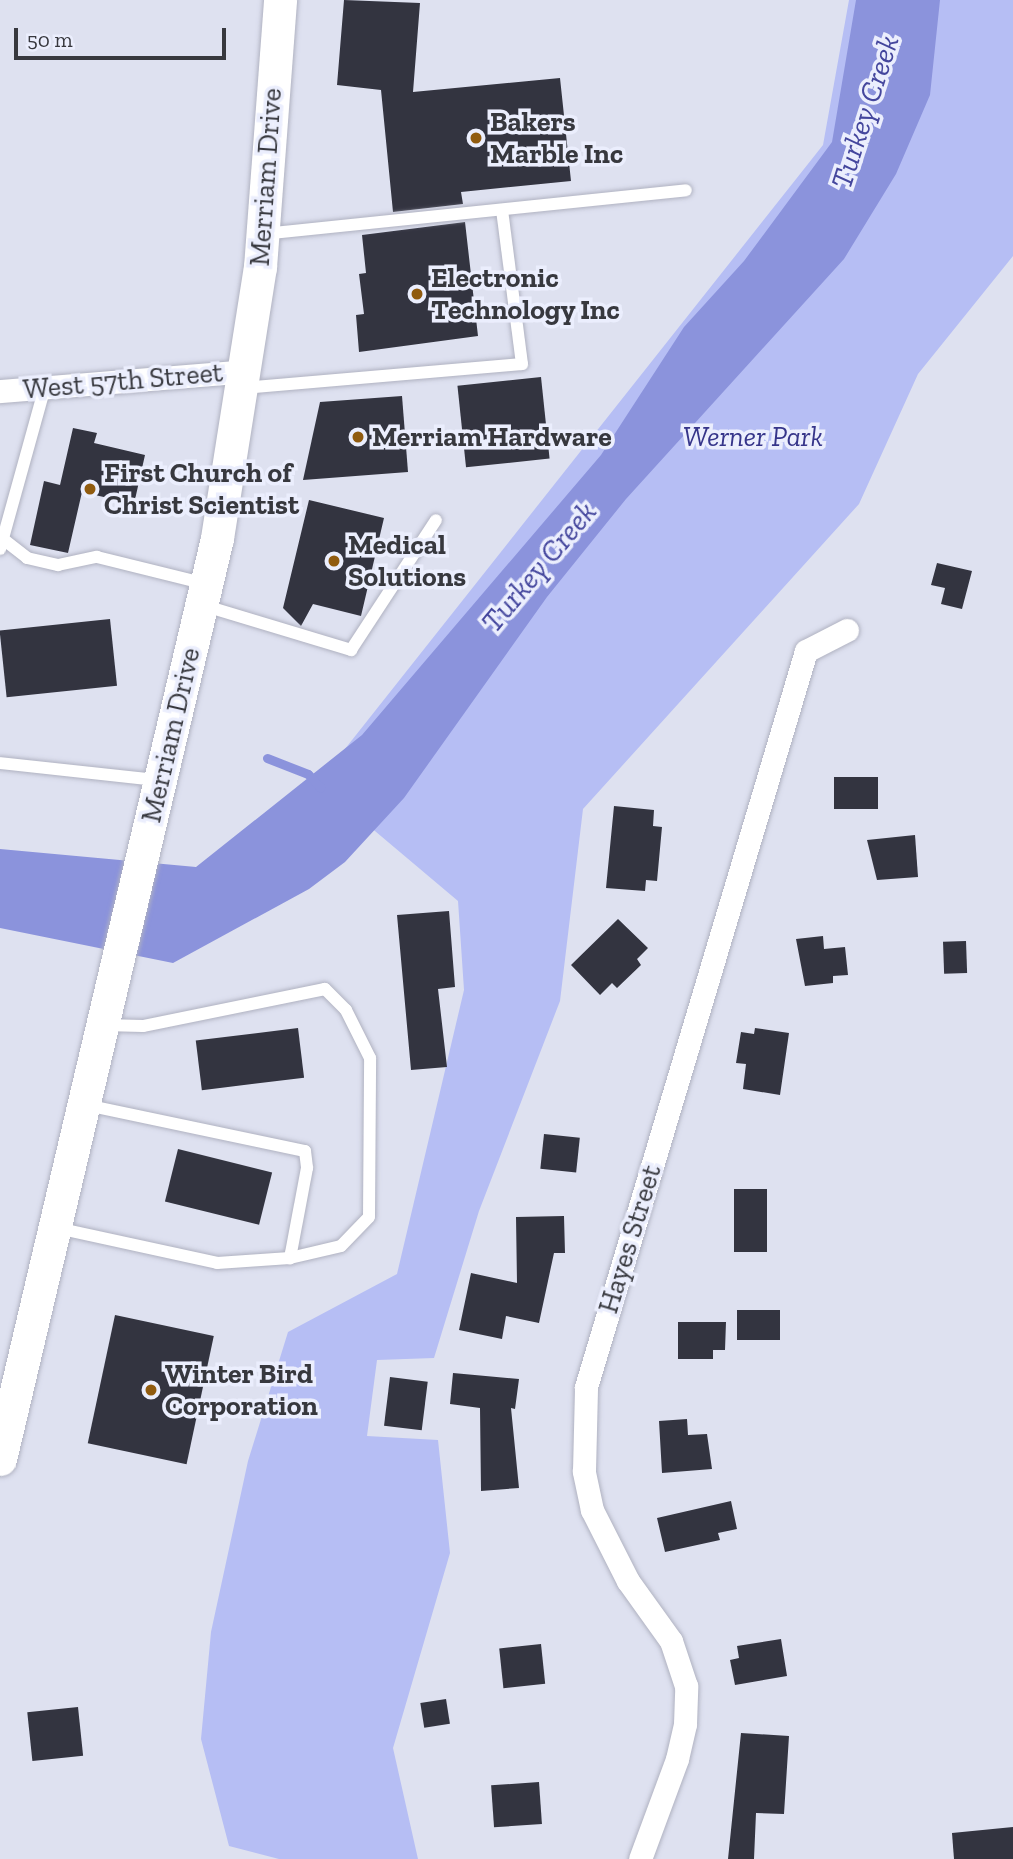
<!DOCTYPE html>
<html>
<head>
<meta charset="utf-8">
<style>
	body { margin:0 }
	#map { position:relative; width:1013px; height:1859px; overflow:hidden; background:#dee1f0; font-family:"Zilla Slab",serif }
	div>[style] { position:absolute }
	.green>* { inset:0; background:#b6bef4 }
	.water>* { inset:0; background:#8b93dc }
	.stream>* { height:9px; margin:-4.5px; padding:0 4.5px; transform-origin:4.5px; border-radius:4.5px; background:#8b93dc }
	.building>* { inset:0; background:#333440; transform-origin:0 0 }
	.roads { filter:drop-shadow(0 0 2px #b0b2c1) drop-shadow(0 0 2px #b0b2c1) }
	.lane>* { height:12px; margin:-6px; padding:0 6px; transform-origin:6px; border-radius:6px; background:#fff }
	.street>* { height:23px; margin:-11.5px; padding:0 11.5px; transform-origin:11.5px; border-radius:11.5px; background:#fff }
	.secondary>* { height:33px; margin:-16.5px; padding:0 16.5px; transform-origin:16.5px; border-radius:16.5px; background:#fff }
	.dots>* { width:19px; height:19px; translate:-50% -50%; box-sizing:border-box; border:4px solid #ebeefd; border-radius:50% }
	span { translate:-50% -50%; white-space:nowrap; text-align:center; line-height:1.15; -webkit-text-stroke:7px #ebeefd; paint-order:stroke }
	.poi-label { font-size:28px; color:#37383e; font-weight:700 }
	.left { translate:0 -50%; text-align:left }
	.street-label { font-size:28px; color:#37383e }
	.park-label { font-size:28px; color:#36358a; font-style:italic }
	.water-label { font-size:30px; color:#44469d; font-style:italic }
	.scale { position:absolute; left:14px; top:28px; width:212px; height:32px; box-sizing:border-box; border:4px solid #37383e; border-top:0; padding-left:9px; font-size:21px; line-height:24px; white-space:nowrap; color:#37383e; -webkit-text-stroke:5px #ebeefd; paint-order:stroke }
</style>
</head>
<body>
<div id="map">
	<div class="green">
		<i style="clip-path:polygon(849px 0,1013px 0,1013px 256px,918px 374px,859px 504px,583px 809px,560px 1001px,479px 1211px,434px 1358px,377px 1360px,367px 1436px,438px 1440px,450px 1553px,393px 1748px,418px 1859px,279px 1859px,229px 1846px,201px 1739px,211px 1632px,248px 1461px,288px 1332px,397px 1274px,464px 990px,458px 901px,318px 783px,823px 145px)"></i>
	</div>
	<div class="water">
		<i style="clip-path:polygon(856px 0,940px 0,930px 95px,896px 174px,844px 259px,626px 499px,547px 597px,404px 798px,345px 862px,309px 889px,173px 963px,0 928px,0 849px,196px 867px,362px 735px,601px 455px,684px 327px,744px 261px,832px 142px)"></i>
	</div>
	<div class="stream">
		<i style="left:267px;top:758px;width:44px;rotate:21.3deg"></i>
		<i style="left:308px;top:774px;width:18px;rotate:47deg"></i>
	</div>
	<div class="building">
		<i style="clip-path:polygon(344px 0,420px 3px,413px 92px,560px 78px,571px 181px,461px 192px,463px 204px,393px 212px,381px 90px,337px 85px)"></i>
		<i style="clip-path:polygon(465px 222px,478px 336px,359px 352px,356px 315px,364px 314px,359px 274px,366px 273px,362px 235px)"></i>
		<i style="left:541px;top:377px;width:82px;height:84px;rotate:84deg"></i>
		<i style="clip-path:polygon(402px 396px,408px 472px,303px 480px,320px 402px)"></i>
		<i style="clip-path:polygon(73px 428px,97px 433px,94px 443px,145px 455px,134px 504px,82px 492px,68px 553px,30px 545px,44px 481px,60px 485px)"></i>
		<i style="clip-path:polygon(309px 500px,384px 518px,361px 616px,313px 604px,301px 626px,283px 608px)"></i>
		<i style="clip-path:polygon(937px 563px,972px 571px,962px 609px,941px 604px,945px 588px,931px 585px)"></i>
		<i style="left:110px;top:619px;width:67px;height:111px;rotate:84deg"></i>
		<i style="left:878px;top:777px;width:32px;height:44px;rotate:90deg"></i>
		<i style="clip-path:polygon(614px 806px,654px 810px,653px 826px,662px 827px,657px 881px,646px 880px,645px 891px,606px 888px)"></i>
		<i style="clip-path:polygon(915px 835px,918px 877px,877px 880px,867px 840px)"></i>
		<i style="clip-path:polygon(449px 911px,455px 987px,438px 989px,447px 1067px,411px 1070px,397px 915px)"></i>
		<i style="clip-path:polygon(618px 919px,648px 948px,637px 959px,641px 965px,617px 988px,612px 983px,600px 995px,571px 965px)"></i>
		<i style="clip-path:polygon(823px 936px,824px 949px,845px 947px,848px 975px,833px 976px,833px 983px,805px 986px,796px 939px)"></i>
		<i style="left:966px;top:941px;width:32px;height:23px;rotate:88deg"></i>
		<i style="left:298px;top:1028px;width:50px;height:103px;rotate:83deg"></i>
		<i style="clip-path:polygon(755px 1028px,789px 1033px,780px 1095px,743px 1089px,746px 1064px,736px 1063px,741px 1032px,754px 1034px)"></i>
		<i style="left:544px;top:1134px;width:36px;height:35px;rotate:6deg"></i>
		<i style="left:178px;top:1149px;width:97px;height:54px;rotate:14deg"></i>
		<i style="left:734px;top:1189px;width:33px;height:63px"></i>
		<i style="clip-path:polygon(564px 1216px,565px 1253px,554px 1253px,539px 1323px,506px 1316px,502px 1339px,459px 1330px,471px 1273px,517px 1283px,516px 1217px)"></i>
		<i style="left:737px;top:1310px;width:43px;height:30px"></i>
		<i style="left:115px;top:1315px;width:101px;height:131px;rotate:12deg"></i>
		<i style="clip-path:polygon(678px 1322px,726px 1322px,725px 1350px,713px 1350px,713px 1359px,678px 1359px)"></i>
		<i style="clip-path:polygon(453px 1373px,519px 1379px,515px 1409px,511px 1408px,519px 1488px,481px 1491px,480px 1408px,450px 1404px)"></i>
		<i style="left:390px;top:1377px;width:38px;height:49px;rotate:7deg"></i>
		<i style="clip-path:polygon(687px 1419px,688px 1435px,707px 1434px,712px 1469px,662px 1473px,659px 1421px)"></i>
		<i style="clip-path:polygon(731px 1501px,737px 1529px,718px 1533px,720px 1540px,665px 1552px,657px 1518px)"></i>
		<i style="clip-path:polygon(781px 1639px,787px 1676px,735px 1685px,730px 1660px,739px 1658px,737px 1646px)"></i>
		<i style="left:541px;top:1644px;width:40px;height:42px;rotate:84deg"></i>
		<i style="left:446px;top:1699px;width:25px;height:26px;rotate:81deg"></i>
		<i style="left:78px;top:1707px;width:49px;height:51px;rotate:84deg"></i>
		<i style="clip-path:polygon(741px 1733px,789px 1736px,784px 1814px,756px 1813px,754px 1859px,728px 1859px)"></i>
		<i style="left:539px;top:1782px;width:42px;height:48px;rotate:86deg"></i>
		<i style="clip-path:polygon(1013px 1827px,1013px 1859px,954px 1859px,952px 1833px)"></i>
	</div>
	<div class="roads">
		<div class="lane">
			<i style="left:263px;top:234px;width:425px;rotate:-5.9deg"></i>
			<i style="left:243px;top:388px;width:280px;rotate:-4.9deg"></i>
			<i style="left:522px;top:364px;width:155px;rotate:-97.4deg"></i>
			<i style="left:3px;top:539px;width:31px;rotate:38deg"></i>
			<i style="left:27px;top:558px;width:32px;rotate:13deg"></i>
			<i style="left:58px;top:565px;width:40px;rotate:-12deg"></i>
			<i style="left:97px;top:557px;width:112px;rotate:13.9deg"></i>
			<i style="left:0;top:549px;width:168px;rotate:-74.5deg"></i>
			<i style="left:202px;top:605px;width:156px;rotate:16.8deg"></i>
			<i style="left:351px;top:650px;width:155px;rotate:-56.8deg"></i>
			<i style="left:0;top:763px;width:158px;rotate:6.2deg"></i>
			<i style="left:86px;top:1105px;width:224px;rotate:11.9deg"></i>
			<i style="left:305px;top:1151px;width:17px;rotate:83deg"></i>
			<i style="left:307px;top:1168px;width:92px;rotate:100.7deg"></i>
			<i style="left:57px;top:1228px;width:164px;rotate:12.3deg"></i>
			<i style="left:217px;top:1263px;width:73px;rotate:-3.9deg"></i>
			<i style="left:290px;top:1258px;width:52px;rotate:-13.2deg"></i>
			<i style="left:341px;top:1246px;width:40px;rotate:-46deg"></i>
			<i style="left:369px;top:1217px;width:159px;rotate:-89.6deg"></i>
			<i style="left:370px;top:1058px;width:54px;rotate:-116.6deg"></i>
			<i style="left:346px;top:1010px;width:30px;rotate:-135deg"></i>
			<i style="left:325px;top:989px;width:186px;rotate:168.5deg"></i>
			<i style="left:143px;top:1026px;width:40px;rotate:-178.6deg"></i>
		</div>
		<div class="street">
			<i style="left:0;top:391px;width:247px;rotate:-4.6deg"></i>
			<i style="left:640px;top:1859px;width:107px;rotate:-69.7deg"></i>
			<i style="left:677px;top:1759px;width:36px;rotate:-77deg"></i>
			<i style="left:685px;top:1724px;width:38px;rotate:-88deg"></i>
			<i style="left:686px;top:1686px;width:47px;rotate:-108.4deg"></i>
			<i style="left:671px;top:1641px;width:74px;rotate:-125.6deg"></i>
			<i style="left:628px;top:1581px;width:80px;rotate:-116.9deg"></i>
			<i style="left:592px;top:1510px;width:40px;rotate:-102deg"></i>
			<i style="left:584px;top:1471px;width:84px;rotate:-88.6deg"></i>
			<i style="left:586px;top:1387px;width:768px;rotate:-73.36deg"></i>
			<i style="left:806px;top:651px;width:46px;rotate:-27.1deg"></i>
		</div>
		<div class="secondary">
			<i style="left:0;top:1459px;width:946px;rotate:-76.74deg"></i>
			<i style="left:217px;top:538px;width:274px;rotate:-81deg"></i>
			<i style="left:260px;top:267px;width:268px;rotate:-85.7deg"></i>
		</div>
	</div>
	<div class="dots">
		<i style="left:476px;top:138px;background:#905b0f"></i>
		<i style="left:417px;top:294px;background:#905b0f"></i>
		<i style="left:358px;top:437px;background:#905b0f"></i>
		<i style="left:90px;top:489px;background:#905b0f"></i>
		<i style="left:334px;top:561px;background:#905b0f"></i>
		<i style="left:151px;top:1390px;background:#905b0f"></i>
	</div>
	<div class="poi-label">
		<span class="left" style="left:490px;top:138px">Bakers<br>Marble Inc</span>
		<span class="left" style="left:431px;top:294px">Electronic<br>Technology Inc</span>
		<span class="left" style="left:372px;top:437px">Merriam Hardware</span>
		<span class="left" style="left:104px;top:489px">First Church of<br>Christ Scientist</span>
		<span class="left" style="left:348px;top:561px">Medical<br>Solutions</span>
		<span class="left" style="left:165px;top:1390px">Winter Bird<br>Corporation</span>
	</div>
	<div class="street-label">
		<span style="left:266px;top:177px;rotate:-86deg">Merriam Drive</span>
		<span style="left:123px;top:381px;rotate:-5deg">West 57th Street</span>
		<span style="left:171px;top:735px;rotate:-77deg">Merriam Drive</span>
		<span style="left:630px;top:1239px;rotate:-73deg">Hayes Street</span>
	</div>
	<div class="park-label">
		<span style="left:753px;top:437px">Werner Park</span>
	</div>
	<div class="water-label">
		<span style="left:865px;top:112px;rotate:-72deg">Turkey Creek</span>
		<span style="left:539px;top:567px;rotate:-50deg">Turkey Creek</span>
	</div>
	<div class="scale">50 m</div>
</div>
</body>
</html>
